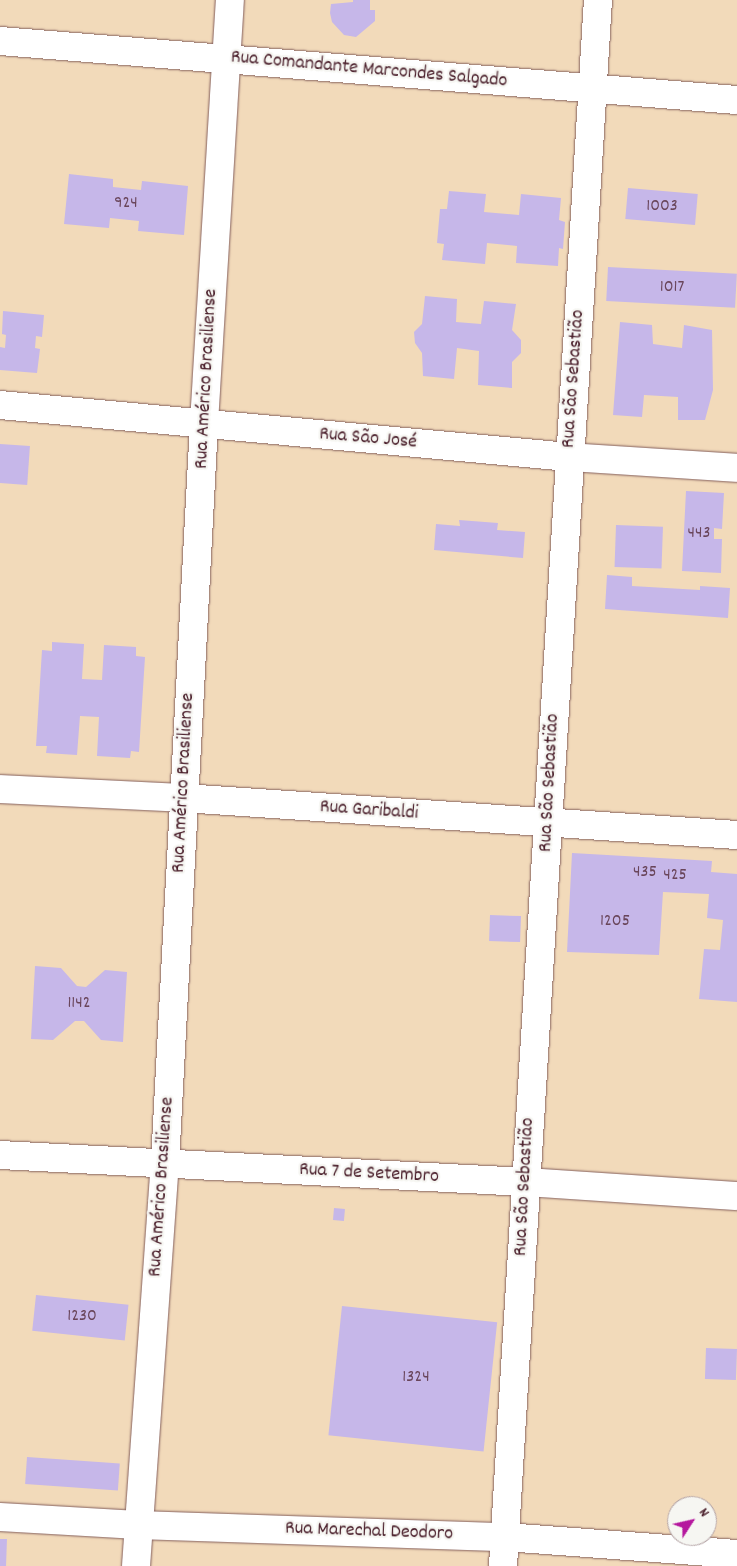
<!DOCTYPE html>
<html>
<head>
<meta charset="utf-8">
<style>
	body { margin:0 }
	#map { position:relative; width:737px; height:1566px; overflow:hidden; background:#f2daba; font-family:Dekko,sans-serif }
	div>[style] { position:absolute }
	.building>* { inset:0; background:#c6b7e9; transform-origin:0 0 }
	.roads { filter:drop-shadow(0 0 1px #85605d) drop-shadow(0 0 1px #85605d) }
	.minor>* { height:28px; margin:-14px; padding:0 14px; transform-origin:14px; border-radius:14px; background:#fff }
	span { translate:-50% -50%; white-space:nowrap; text-align:center; line-height:1.15; -webkit-text-stroke:4.5px #f6f6f2; paint-order:stroke }
	.number-label { font-size:18px; color:#69455a }
	.number-label span { -webkit-text-stroke-width:0 }
	.street-label { font-size:20px; color:#4a1f2b }
	.north { position:absolute; left:667px; top:1496px; width:50px; height:50px; box-sizing:border-box; background:#f6f6f2; border:1px solid #b1a0a2; border-radius:50%; rotate:55deg; font-size:14px; font-weight:700; line-height:20px; text-align:center; color:#4a1f2b }
	.north::after { content:''; display:block; margin:auto; width:18px; height:22px; background:#b5179e; clip-path:polygon(50% 0,100% 100%,50% 72%,0 100%) }
</style>
</head>
<body>
<div id="map">
	<div class="building">
		<i style="clip-path:polygon(353px 0,370px 0,370px 10px,375px 10px,375px 21px,356px 37px,344px 35px,332px 22px,330px 13px,331px 4px,353px 2px)"></i>
		<i style="clip-path:polygon(69px 174px,113px 179px,113px 187px,141px 190px,142px 181px,188px 186px,184px 235px,138px 231px,139px 221px,110px 218px,109px 228px,64px 224px)"></i>
		<i style="left:628px;top:188px;width:70px;height:31px;rotate:5deg"></i>
		<i style="clip-path:polygon(449px 191px,486px 194px,484px 212px,519px 215px,521px 194px,561px 198px,559px 220px,565px 222px,563px 249px,559px 248px,558px 266px,516px 263px,517px 246px,487px 243px,485px 264px,442px 260px,444px 244px,437px 243px,440px 209px,447px 209px)"></i>
		<i style="left:608px;top:267px;width:129px;height:34px;rotate:3deg"></i>
		<i style="clip-path:polygon(425px 296px,457px 299px,456px 322px,481px 324px,484px 301px,516px 304px,512px 330px,521px 340px,521px 353px,512px 362px,512px 388px,478px 385px,479px 351px,457px 348px,454px 379px,423px 376px,422px 353px,415px 343px,414px 332px,422px 324px)"></i>
		<i style="clip-path:polygon(3px 311px,44px 315px,42px 337px,36px 336px,35px 348px,40px 349px,37px 373px,0 370px,0 347px,5px 348px,6px 335px,2px 334px)"></i>
		<i style="clip-path:polygon(620px 322px,652px 325px,653px 344px,682px 348px,684px 325px,712px 330px,713px 390px,705px 420px,678px 420px,678px 397px,644px 395px,642px 417px,613px 415px)"></i>
		<i style="left:0;top:444px;width:30px;height:39px;rotate:4deg"></i>
		<i style="clip-path:polygon(686px 491px,724px 493px,722px 529px,714px 528px,714px 539px,722px 539px,721px 573px,682px 571px)"></i>
		<i style="clip-path:polygon(459px 520px,498px 523px,497px 530px,525px 532px,523px 558px,434px 550px,436px 524px,460px 526px)"></i>
		<i style="left:616px;top:525px;width:47px;height:42px;rotate:2deg"></i>
		<i style="clip-path:polygon(607px 575px,632px 577px,632px 586px,700px 590px,700px 586px,730px 588px,728px 618px,605px 609px)"></i>
		<i style="clip-path:polygon(52px 642px,84px 644px,82px 679px,102px 680px,104px 645px,136px 647px,136px 656px,145px 657px,139px 752px,131px 751px,130px 758px,97px 756px,99px 717px,80px 716px,77px 755px,46px 753px,47px 746px,36px 746px,42px 650px,52px 651px)"></i>
		<i style="clip-path:polygon(572px 853px,712px 861px,711px 872px,737px 874px,737px 1002px,699px 999px,704px 949px,720px 950px,723px 920px,707px 918px,709px 894px,663px 892px,659px 955px,567px 952px)"></i>
		<i style="left:490px;top:915px;width:31px;height:26px;rotate:2deg"></i>
		<i style="clip-path:polygon(35px 966px,61px 968px,77px 986px,86px 987px,105px 970px,127px 972px,123px 1042px,101px 1040px,84px 1021px,75px 1021px,53px 1040px,31px 1039px)"></i>
		<i style="left:334px;top:1208px;width:11px;height:12px;rotate:5deg"></i>
		<i style="left:36px;top:1295px;width:93px;height:36px;rotate:6deg"></i>
		<i style="left:342px;top:1306px;width:156px;height:130px;rotate:6deg"></i>
		<i style="left:706px;top:1348px;width:31px;height:31px;rotate:2deg"></i>
		<i style="left:27px;top:1457px;width:93px;height:27px;rotate:4deg"></i>
		<i style="clip-path:polygon(0 1539px,7px 1539px,6px 1566px,0 1566px)"></i>
	</div>
	<div class="roads">
		<div class="minor">
			<i style="left:0;top:41px;width:739px;rotate:4.58deg"></i>
			<i style="left:0;top:405px;width:571px;rotate:5.22deg"></i>
			<i style="left:569px;top:457px;width:168px;rotate:3.7deg"></i>
			<i style="left:0;top:789px;width:183px;rotate:2.8deg"></i>
			<i style="left:183px;top:798px;width:555px;rotate:3.82deg"></i>
			<i style="left:0;top:1155px;width:526px;rotate:2.94deg"></i>
			<i style="left:525px;top:1182px;width:212px;rotate:3.8deg"></i>
			<i style="left:0;top:1517px;width:138px;rotate:3.3deg"></i>
			<i style="left:138px;top:1525px;width:367px;rotate:1.9deg"></i>
			<i style="left:505px;top:1537px;width:233px;rotate:4.2deg"></i>
			<i style="left:136px;top:1566px;width:404px;rotate:-85.9deg"></i>
			<i style="left:165px;top:1163px;width:741px;rotate:-86.98deg"></i>
			<i style="left:204px;top:423px;width:424px;rotate:-86.5deg"></i>
			<i style="left:503px;top:1566px;width:1569px;rotate:-86.53deg"></i>
		</div>
	</div>
	<div class="number-label">
		<span style="left:126px;top:204px">924</span>
		<span style="left:662px;top:207px">1003</span>
		<span style="left:672px;top:288px">1017</span>
		<span style="left:699px;top:534px">443</span>
		<span style="left:645px;top:873px">435</span>
		<span style="left:675px;top:876px">425</span>
		<span style="left:615px;top:922px">1205</span>
		<span style="left:79px;top:1004px">1142</span>
		<span style="left:82px;top:1317px">1230</span>
		<span style="left:416px;top:1378px">1324</span>
	</div>
	<div class="street-label">
		<span style="left:369px;top:70px;rotate:5deg">Rua Comandante Marcondes Salgado</span>
		<span style="left:207px;top:379px;rotate:-87deg">Rua Américo Brasiliense</span>
		<span style="left:574px;top:379px;rotate:-86deg">Rua São Sebastião</span>
		<span style="left:368px;top:439px;rotate:5deg">Rua São José</span>
		<span style="left:184px;top:783px;rotate:-87deg">Rua Américo Brasiliense</span>
		<span style="left:550px;top:783px;rotate:-87deg">Rua São Sebastião</span>
		<span style="left:369px;top:811px;rotate:4deg">Rua Garibaldi</span>
		<span style="left:369px;top:1174px;rotate:3deg">Rua 7 de Setembro</span>
		<span style="left:162px;top:1187px;rotate:-86deg">Rua Américo Brasiliense</span>
		<span style="left:525px;top:1187px;rotate:-87deg">Rua São Sebastião</span>
		<span style="left:369px;top:1532px;rotate:2deg">Rua Marechal Deodoro</span>
	</div>
	<div class="north">N</div>
</div>
</body>
</html>
